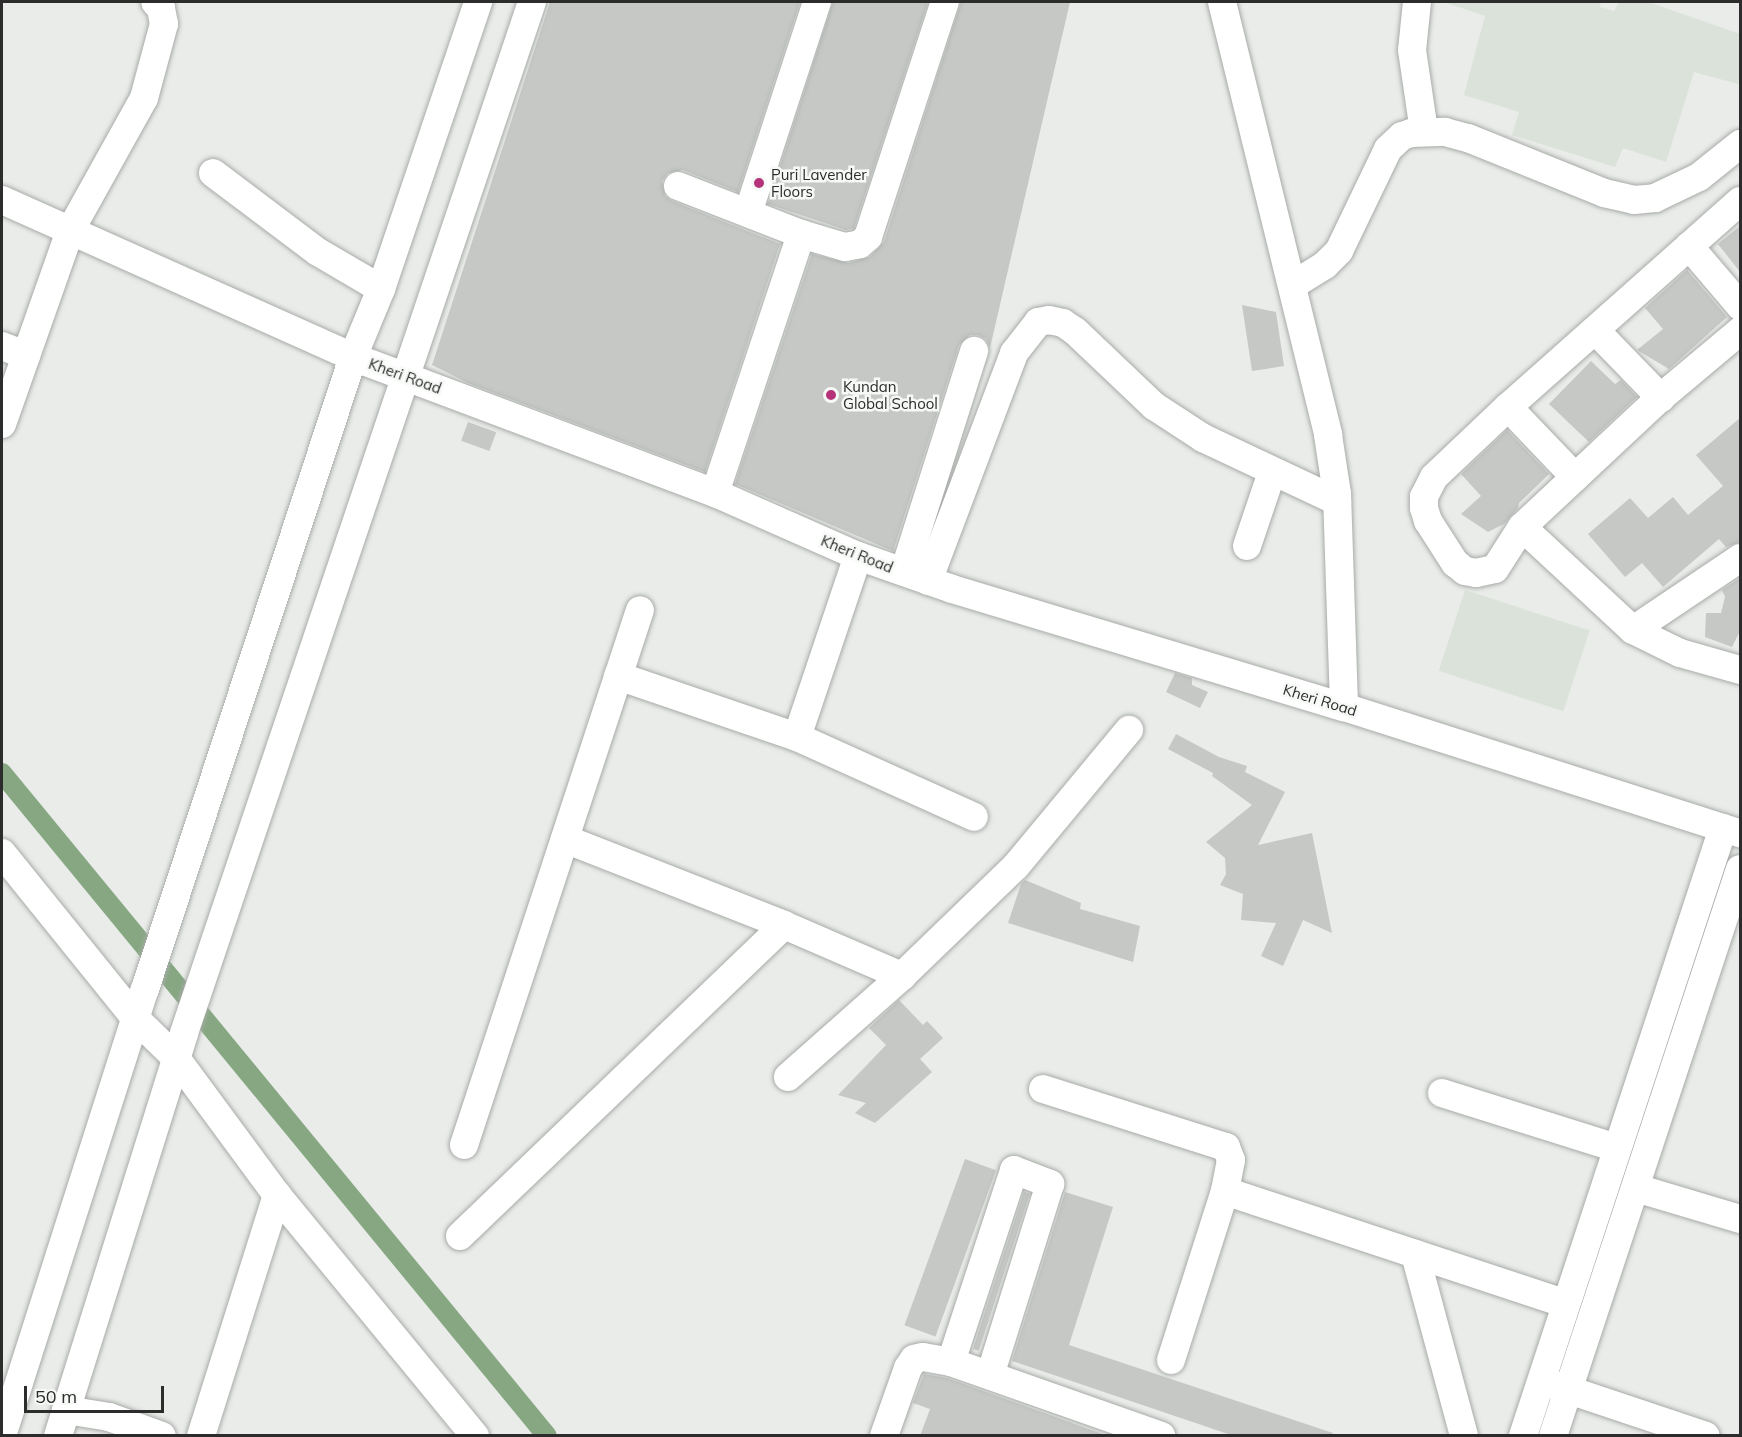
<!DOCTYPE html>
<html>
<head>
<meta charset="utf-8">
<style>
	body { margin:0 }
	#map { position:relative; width:1742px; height:1437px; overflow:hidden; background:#e9ece8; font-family:Mulish,sans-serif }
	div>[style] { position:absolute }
	.built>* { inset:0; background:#dae2d9; transform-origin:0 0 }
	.canal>* { height:20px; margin:-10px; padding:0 10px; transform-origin:10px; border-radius:10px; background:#87a783 }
	.building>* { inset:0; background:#c5c8c5; transform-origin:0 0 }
	.roads { filter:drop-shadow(0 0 2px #a8aba8) drop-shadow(0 0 2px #a8aba8) }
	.minor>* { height:28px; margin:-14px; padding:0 14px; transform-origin:14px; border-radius:14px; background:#fff }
	.dots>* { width:16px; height:16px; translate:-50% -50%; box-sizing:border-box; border:3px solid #f6f9f6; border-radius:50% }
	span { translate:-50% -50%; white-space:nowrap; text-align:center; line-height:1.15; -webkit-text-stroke:5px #f6f9f6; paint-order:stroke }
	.poi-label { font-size:15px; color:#2b2c2b }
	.left { translate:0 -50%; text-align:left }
	.street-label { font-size:15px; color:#2b2c2b }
	.frame { position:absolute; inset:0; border:3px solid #2b2c2b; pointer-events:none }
	.scale { position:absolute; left:24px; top:1386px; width:140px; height:27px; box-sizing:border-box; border:3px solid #2b2c2b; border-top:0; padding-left:8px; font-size:18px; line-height:21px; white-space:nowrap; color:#2b2c2b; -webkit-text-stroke:4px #f6f9f6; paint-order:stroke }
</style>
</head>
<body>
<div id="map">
	<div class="built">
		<i style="clip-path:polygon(1444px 2px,1601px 2px,1600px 7px,1614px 11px,1619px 2px,1648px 2px,1740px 34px,1740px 78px,1738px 84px,1694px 72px,1666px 162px,1623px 148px,1615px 167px,1512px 135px,1519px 112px,1464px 95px,1485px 16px)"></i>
		<i style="left:1465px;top:590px;width:131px;height:85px;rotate:18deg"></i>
	</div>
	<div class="canal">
		<i style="left:2px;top:773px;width:858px;rotate:50.58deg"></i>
	</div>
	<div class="building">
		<i style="clip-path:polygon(550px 2px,800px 2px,738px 192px,683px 170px,668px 173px,662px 181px,665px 196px,672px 201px,780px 244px,705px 472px,468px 383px,432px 365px)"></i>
		<i style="clip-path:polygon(833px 2px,928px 2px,854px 228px,846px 230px,768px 204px)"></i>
		<i style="clip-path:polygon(961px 2px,1070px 2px,990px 348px,986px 339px,978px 335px,970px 335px,959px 345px,893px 551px,735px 484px,812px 254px,848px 263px,870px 257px,884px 242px)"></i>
		<i style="clip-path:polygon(1740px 226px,1740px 272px,1718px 244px)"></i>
		<i style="clip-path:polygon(1687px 270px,1727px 317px,1669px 369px,1637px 350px,1663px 329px,1645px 308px)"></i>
		<i style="clip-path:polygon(1242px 305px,1276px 312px,1284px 366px,1252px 371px)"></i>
		<i style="clip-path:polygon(1591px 361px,1615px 384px,1621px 380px,1637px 397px,1589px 442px,1549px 404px)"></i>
		<i style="clip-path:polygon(1740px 418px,1740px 542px,1726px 547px,1719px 539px,1663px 587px,1642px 563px,1625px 577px,1588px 534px,1630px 498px,1648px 518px,1673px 497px,1688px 515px,1723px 486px,1696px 455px)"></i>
		<i style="left:468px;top:422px;width:30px;height:20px;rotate:20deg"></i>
		<i style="clip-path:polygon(1507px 430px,1549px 474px,1519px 503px,1518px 508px,1504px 524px,1488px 532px,1461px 514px,1481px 496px,1461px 474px)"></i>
		<i style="clip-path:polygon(1740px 578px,1740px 631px,1732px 647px,1705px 637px,1706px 613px,1721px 613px,1725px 597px,1722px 590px)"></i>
		<i style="clip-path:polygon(1175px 673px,1192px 678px,1192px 685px,1208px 692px,1200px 708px,1166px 692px)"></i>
		<i style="clip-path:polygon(1176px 734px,1219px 757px,1247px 766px,1245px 772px,1285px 792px,1258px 845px,1312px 833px,1332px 933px,1303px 920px,1283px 966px,1261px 956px,1276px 923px,1241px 920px,1243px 894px,1220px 885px,1226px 874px,1225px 858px,1206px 842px,1252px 805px,1212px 776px,1213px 773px,1168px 749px)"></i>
		<i style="clip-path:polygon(1025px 880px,1081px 903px,1080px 909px,1140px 926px,1133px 962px,1008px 923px,1021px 884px)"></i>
		<i style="clip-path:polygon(899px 1000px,923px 1025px,927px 1021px,943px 1038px,920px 1059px,932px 1072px,875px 1123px,855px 1113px,866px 1103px,838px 1095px,886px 1045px,869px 1028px)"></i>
		<i style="left:965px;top:1159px;width:33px;height:177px;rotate:20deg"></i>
		<i style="left:1024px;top:1192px;width:6px;height:165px;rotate:18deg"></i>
		<i style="clip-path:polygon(1065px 1192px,1113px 1207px,1069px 1345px,1333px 1433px,1332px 1436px,1234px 1436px,1012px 1361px)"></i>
		<i style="clip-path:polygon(924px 1374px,947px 1378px,1108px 1436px,920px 1436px,930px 1409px,913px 1403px)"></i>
	</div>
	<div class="roads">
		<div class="minor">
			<i style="left:1222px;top:2px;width:446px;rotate:76.2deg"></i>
			<i style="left:1328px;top:435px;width:60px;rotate:81.3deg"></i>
			<i style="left:1337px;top:494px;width:213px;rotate:88.1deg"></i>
			<i style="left:1417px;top:2px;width:48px;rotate:95.9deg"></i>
			<i style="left:1412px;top:50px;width:82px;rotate:81.6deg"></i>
			<i style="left:213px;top:173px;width:131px;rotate:37deg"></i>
			<i style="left:318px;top:252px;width:73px;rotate:30.4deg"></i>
			<i style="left:678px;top:186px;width:132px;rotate:21.3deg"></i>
			<i style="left:801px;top:234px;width:46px;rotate:16.5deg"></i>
			<i style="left:845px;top:247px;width:15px;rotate:-11deg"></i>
			<i style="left:860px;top:244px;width:11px;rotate:-41deg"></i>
			<i style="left:868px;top:237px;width:247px;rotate:-71.9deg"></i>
			<i style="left:2px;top:200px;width:385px;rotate:24.1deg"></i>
			<i style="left:353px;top:357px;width:387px;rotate:20.6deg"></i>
			<i style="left:715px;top:493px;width:156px;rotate:23.8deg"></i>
			<i style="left:858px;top:556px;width:100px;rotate:19.3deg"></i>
			<i style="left:952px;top:589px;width:409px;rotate:16.8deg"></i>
			<i style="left:1344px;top:707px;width:416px;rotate:17.7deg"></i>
			<i style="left:1740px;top:201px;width:310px;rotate:138.4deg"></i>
			<i style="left:1508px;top:407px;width:102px;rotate:136.6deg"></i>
			<i style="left:1434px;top:477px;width:22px;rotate:117deg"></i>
			<i style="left:1424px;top:497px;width:11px;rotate:90deg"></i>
			<i style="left:1424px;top:508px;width:14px;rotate:73deg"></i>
			<i style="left:1428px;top:521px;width:50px;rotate:57.3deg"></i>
			<i style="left:1455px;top:563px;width:13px;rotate:39deg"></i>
			<i style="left:1465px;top:571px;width:11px;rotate:10deg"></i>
			<i style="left:1476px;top:573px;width:19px;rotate:-12deg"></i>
			<i style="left:1495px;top:569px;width:50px;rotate:-57.3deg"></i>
			<i style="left:1522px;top:527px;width:187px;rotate:-43.1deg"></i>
			<i style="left:1659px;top:399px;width:106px;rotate:-40deg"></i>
			<i style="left:748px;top:213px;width:222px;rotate:-71.9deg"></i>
			<i style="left:1689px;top:246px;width:79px;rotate:49.6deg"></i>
			<i style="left:1293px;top:285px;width:38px;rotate:-32deg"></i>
			<i style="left:1325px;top:265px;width:20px;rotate:-45deg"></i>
			<i style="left:1339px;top:251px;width:113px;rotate:-64.3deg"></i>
			<i style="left:1388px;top:149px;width:19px;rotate:-43deg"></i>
			<i style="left:1402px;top:136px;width:9px;rotate:-18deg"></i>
			<i style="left:1411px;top:133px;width:34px;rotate:-2deg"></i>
			<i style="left:1445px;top:132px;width:24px;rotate:15deg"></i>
			<i style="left:1468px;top:138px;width:147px;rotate:22deg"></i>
			<i style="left:1604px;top:193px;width:31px;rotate:13deg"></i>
			<i style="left:1634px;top:200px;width:21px;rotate:-5deg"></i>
			<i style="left:1655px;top:198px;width:49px;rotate:-25.5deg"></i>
			<i style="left:1699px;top:177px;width:53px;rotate:-38.8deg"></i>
			<i style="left:1595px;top:330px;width:95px;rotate:45.9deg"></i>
			<i style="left:2px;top:346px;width:26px;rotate:21deg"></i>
			<i style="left:1508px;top:407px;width:97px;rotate:46.3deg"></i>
			<i style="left:2px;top:424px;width:205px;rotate:-70.6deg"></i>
			<i style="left:70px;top:231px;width:152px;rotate:-60.9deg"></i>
			<i style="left:144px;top:98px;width:77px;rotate:-74.9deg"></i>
			<i style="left:164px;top:24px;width:16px;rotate:-101deg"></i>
			<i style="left:161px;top:8px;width:8px;rotate:-135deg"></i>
			<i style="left:715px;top:493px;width:273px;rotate:-71.6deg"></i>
			<i style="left:1522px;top:527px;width:151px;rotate:42.9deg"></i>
			<i style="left:1633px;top:630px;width:52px;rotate:26.1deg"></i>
			<i style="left:1680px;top:653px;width:62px;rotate:15.8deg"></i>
			<i style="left:1247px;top:546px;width:78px;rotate:-71.3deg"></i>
			<i style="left:904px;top:572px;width:232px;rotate:-72.4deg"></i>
			<i style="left:928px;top:581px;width:244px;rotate:-69.3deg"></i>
			<i style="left:1014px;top:353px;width:39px;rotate:-52deg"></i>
			<i style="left:1038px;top:322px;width:11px;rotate:-10deg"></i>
			<i style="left:1049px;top:320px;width:14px;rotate:12deg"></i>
			<i style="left:1063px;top:323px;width:14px;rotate:34deg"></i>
			<i style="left:1075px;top:331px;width:109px;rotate:43.5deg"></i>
			<i style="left:1154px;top:406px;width:59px;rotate:33.1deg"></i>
			<i style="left:1203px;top:438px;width:148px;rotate:25.2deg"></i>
			<i style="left:1633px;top:630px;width:129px;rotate:-33.9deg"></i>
			<i style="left:618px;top:676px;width:189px;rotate:18.8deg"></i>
			<i style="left:797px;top:737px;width:194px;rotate:24.3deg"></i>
			<i style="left:797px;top:737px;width:191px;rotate:-71.4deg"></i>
			<i style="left:565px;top:839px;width:235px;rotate:21.4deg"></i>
			<i style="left:784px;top:925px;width:129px;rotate:23.4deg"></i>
			<i style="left:2px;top:853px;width:212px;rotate:51.1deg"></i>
			<i style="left:135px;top:1018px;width:57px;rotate:44.3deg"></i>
			<i style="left:176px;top:1058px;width:170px;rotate:53.6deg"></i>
			<i style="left:277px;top:1195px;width:312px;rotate:50.6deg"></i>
			<i style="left:788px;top:1077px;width:152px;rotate:-41.5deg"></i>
			<i style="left:902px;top:976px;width:158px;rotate:-44deg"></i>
			<i style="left:1016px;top:866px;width:177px;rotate:-50.3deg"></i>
			<i style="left:1043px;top:1089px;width:192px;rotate:17.6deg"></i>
			<i style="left:1226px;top:1147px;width:14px;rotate:69deg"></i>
			<i style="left:1231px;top:1160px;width:32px;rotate:101deg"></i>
			<i style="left:1442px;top:1093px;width:182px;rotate:17.5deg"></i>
			<i style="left:464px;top:1145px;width:563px;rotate:-71.79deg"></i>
			<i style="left:1636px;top:1188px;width:109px;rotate:16.6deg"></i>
			<i style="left:460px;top:1236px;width:449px;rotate:-43.8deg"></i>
			<i style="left:1415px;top:1254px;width:188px;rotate:74.9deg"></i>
			<i style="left:1171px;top:1360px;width:177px;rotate:-72.3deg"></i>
			<i style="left:1225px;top:1191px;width:359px;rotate:18.3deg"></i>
			<i style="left:951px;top:1362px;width:202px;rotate:-71.8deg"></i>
			<i style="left:1014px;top:1170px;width:39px;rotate:21deg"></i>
			<i style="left:1050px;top:1184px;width:200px;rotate:107.4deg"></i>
			<i style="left:1551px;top:1384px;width:163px;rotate:18.5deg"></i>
			<i style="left:66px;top:1410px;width:44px;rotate:9.2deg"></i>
			<i style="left:109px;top:1417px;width:56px;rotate:19.7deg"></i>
			<i style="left:2px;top:1436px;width:469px;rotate:-72.3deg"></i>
			<i style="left:145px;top:989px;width:665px;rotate:-71.78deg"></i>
			<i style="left:353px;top:357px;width:74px;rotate:-67.6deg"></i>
			<i style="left:381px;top:289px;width:303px;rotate:-71.3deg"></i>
			<i style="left:58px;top:1436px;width:422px;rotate:-72.6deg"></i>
			<i style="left:184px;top:1033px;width:1088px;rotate:-71.35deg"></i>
			<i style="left:201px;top:1436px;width:253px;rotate:-72.5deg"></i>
			<i style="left:884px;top:1436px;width:72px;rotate:-70.6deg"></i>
			<i style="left:908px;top:1368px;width:11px;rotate:-56deg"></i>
			<i style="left:914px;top:1359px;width:9px;rotate:-13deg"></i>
			<i style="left:923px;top:1357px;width:28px;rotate:10deg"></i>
			<i style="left:951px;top:1362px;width:223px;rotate:19.4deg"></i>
			<i style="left:1523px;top:1436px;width:640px;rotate:-71.79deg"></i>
			<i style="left:1553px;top:1436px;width:597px;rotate:-71.75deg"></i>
		</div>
	</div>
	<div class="dots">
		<i style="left:759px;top:183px;background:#b6337a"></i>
		<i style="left:831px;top:395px;background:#b6337a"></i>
	</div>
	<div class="poi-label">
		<span class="left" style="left:771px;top:183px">Puri Lavender<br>Floors</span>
		<span class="left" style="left:843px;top:395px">Kundan<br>Global School</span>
	</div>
	<div class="street-label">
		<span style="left:405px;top:376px;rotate:20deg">Kheri Road</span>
		<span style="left:857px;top:554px;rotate:22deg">Kheri Road</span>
		<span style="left:1320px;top:700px;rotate:17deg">Kheri Road</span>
	</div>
	<div class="frame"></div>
	<div class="scale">50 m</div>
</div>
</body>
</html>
